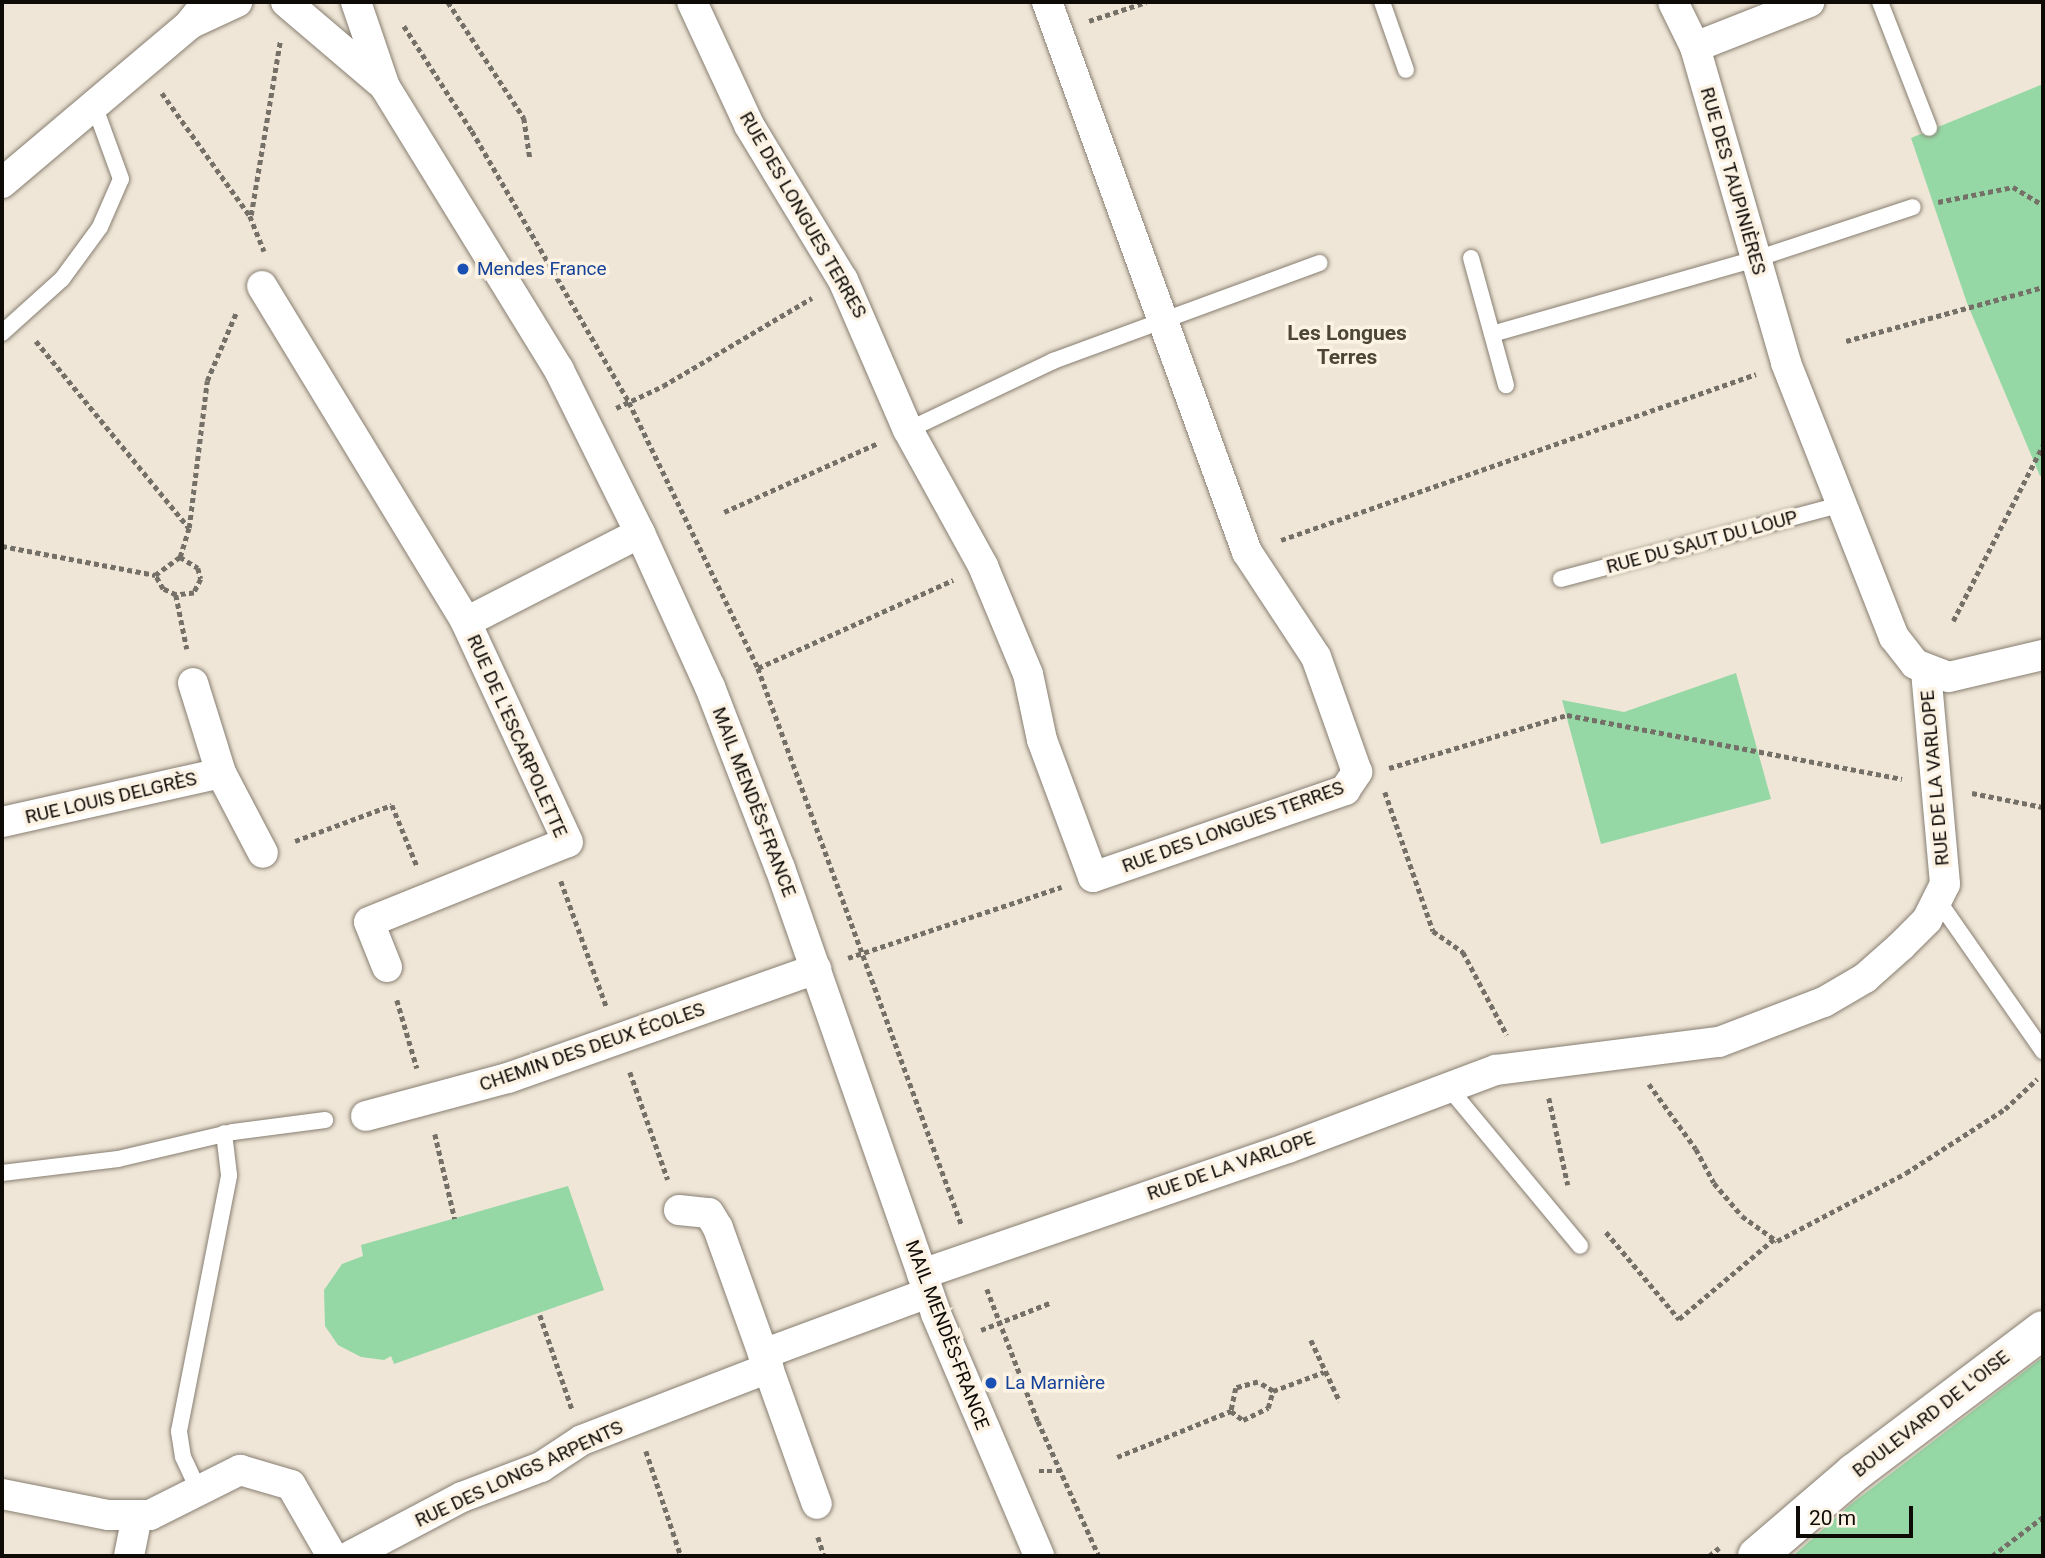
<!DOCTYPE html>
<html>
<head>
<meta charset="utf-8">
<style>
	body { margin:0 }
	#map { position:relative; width:2045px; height:1558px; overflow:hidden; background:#efe6d7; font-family:Roboto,sans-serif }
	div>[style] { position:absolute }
	.green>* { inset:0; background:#96d8a5 }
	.path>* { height:4.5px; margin-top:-2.25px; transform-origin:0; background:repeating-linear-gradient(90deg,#757067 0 5px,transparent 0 8.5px) }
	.roads { filter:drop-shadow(0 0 2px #877e71) drop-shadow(0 0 2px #877e71) }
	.service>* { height:16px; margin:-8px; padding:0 8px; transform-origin:8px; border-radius:8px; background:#fff }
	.minor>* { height:30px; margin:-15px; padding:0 15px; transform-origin:15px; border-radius:15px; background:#fff }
	.secondary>* { height:38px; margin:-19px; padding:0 19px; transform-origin:19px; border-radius:19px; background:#fff }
	.dots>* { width:19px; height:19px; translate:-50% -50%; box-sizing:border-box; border:4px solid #fdf3e4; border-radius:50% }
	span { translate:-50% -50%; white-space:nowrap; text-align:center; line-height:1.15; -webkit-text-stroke:7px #fdf3e4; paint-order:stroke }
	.street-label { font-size:19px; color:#0e0b07 }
	.transit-label { font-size:19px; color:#164399 }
	.left { translate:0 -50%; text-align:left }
	.neighbourhood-label { font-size:21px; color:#4c4538; font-weight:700 }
	.frame { position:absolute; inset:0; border:4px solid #0e0b07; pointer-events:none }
	.scale { position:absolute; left:1796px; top:1506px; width:117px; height:32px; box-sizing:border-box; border:4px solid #0e0b07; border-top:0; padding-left:9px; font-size:21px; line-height:24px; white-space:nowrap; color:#0e0b07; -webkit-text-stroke:5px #fdf3e4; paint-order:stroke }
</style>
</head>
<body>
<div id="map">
	<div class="green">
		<i style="clip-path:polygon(2043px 84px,2043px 475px,2040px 476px,1967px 303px,1911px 138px)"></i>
		<i style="clip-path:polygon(1736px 673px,1771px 799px,1601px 844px,1562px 700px,1624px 712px)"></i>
		<i style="clip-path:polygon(568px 1186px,604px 1290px,394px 1364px,391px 1356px,384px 1360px,361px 1357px,338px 1345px,325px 1326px,324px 1290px,342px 1264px,363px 1256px,361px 1245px)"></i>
		<i style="clip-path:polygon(2043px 1357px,2043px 1556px,1793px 1556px,1850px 1505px)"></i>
	</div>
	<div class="path">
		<i style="left:448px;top:2px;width:139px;rotate:56.8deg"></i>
		<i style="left:524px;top:118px;width:40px;rotate:81.5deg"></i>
		<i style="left:1089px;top:21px;width:60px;rotate:-18.4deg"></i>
		<i style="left:404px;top:26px;width:125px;rotate:57.1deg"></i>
		<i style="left:472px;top:131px;width:313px;rotate:59.9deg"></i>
		<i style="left:629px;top:402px;width:296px;rotate:64.1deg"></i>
		<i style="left:758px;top:668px;width:594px;rotate:69.92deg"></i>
		<i style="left:162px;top:93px;width:151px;rotate:54.4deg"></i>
		<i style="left:250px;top:216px;width:38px;rotate:68deg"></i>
		<i style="left:1938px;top:202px;width:76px;rotate:-11.3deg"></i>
		<i style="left:2013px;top:187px;width:35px;rotate:31deg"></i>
		<i style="left:251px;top:215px;width:176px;rotate:-80.5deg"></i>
		<i style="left:36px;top:341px;width:242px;rotate:50.7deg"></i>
		<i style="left:189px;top:528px;width:148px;rotate:-83deg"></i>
		<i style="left:207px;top:381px;width:74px;rotate:-66.9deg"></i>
		<i style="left:1846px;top:341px;width:204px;rotate:-15.3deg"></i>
		<i style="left:616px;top:408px;width:52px;rotate:-25.1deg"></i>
		<i style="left:663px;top:386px;width:173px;rotate:-30.6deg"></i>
		<i style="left:724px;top:512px;width:167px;rotate:-24.1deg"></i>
		<i style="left:1281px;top:540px;width:503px;rotate:-19.26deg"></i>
		<i style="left:2px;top:546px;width:156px;rotate:10.7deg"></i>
		<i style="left:180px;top:557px;width:21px;rotate:31deg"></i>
		<i style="left:198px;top:568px;width:11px;rotate:75deg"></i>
		<i style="left:201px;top:579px;width:16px;rotate:117deg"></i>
		<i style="left:194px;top:593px;width:18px;rotate:174deg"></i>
		<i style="left:176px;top:595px;width:14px;rotate:-155deg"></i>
		<i style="left:163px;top:589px;width:16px;rotate:-120deg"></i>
		<i style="left:155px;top:575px;width:31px;rotate:-36deg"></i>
		<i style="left:180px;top:557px;width:30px;rotate:-73deg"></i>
		<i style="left:176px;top:595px;width:55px;rotate:78.5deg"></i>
		<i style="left:1953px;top:621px;width:198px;rotate:-62.9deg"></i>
		<i style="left:758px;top:668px;width:214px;rotate:-24.3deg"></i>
		<i style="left:1389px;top:768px;width:186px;rotate:-16.6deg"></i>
		<i style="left:1567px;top:715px;width:341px;rotate:10.8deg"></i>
		<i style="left:1385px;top:792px;width:147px;rotate:70.9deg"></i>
		<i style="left:1433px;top:931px;width:37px;rotate:35deg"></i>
		<i style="left:1463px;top:952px;width:94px;rotate:62.1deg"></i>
		<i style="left:1972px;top:793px;width:72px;rotate:11.2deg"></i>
		<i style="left:295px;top:841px;width:103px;rotate:-20.4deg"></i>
		<i style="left:392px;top:805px;width:66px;rotate:67.7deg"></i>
		<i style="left:561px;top:881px;width:135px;rotate:70.1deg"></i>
		<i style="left:848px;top:958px;width:225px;rotate:-18.4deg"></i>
		<i style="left:397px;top:1000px;width:71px;rotate:73.6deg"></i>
		<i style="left:630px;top:1072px;width:114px;rotate:70.6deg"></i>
		<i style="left:1649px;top:1084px;width:80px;rotate:54.1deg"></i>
		<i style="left:1696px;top:1149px;width:38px;rotate:62deg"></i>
		<i style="left:1714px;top:1183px;width:43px;rotate:49.7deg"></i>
		<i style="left:1742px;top:1216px;width:43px;rotate:35.5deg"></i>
		<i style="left:1777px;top:1241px;width:146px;rotate:-27.8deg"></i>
		<i style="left:1906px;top:1173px;width:118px;rotate:-32.9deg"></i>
		<i style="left:2005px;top:1109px;width:44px;rotate:-43.2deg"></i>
		<i style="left:1549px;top:1098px;width:89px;rotate:77.7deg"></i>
		<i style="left:435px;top:1134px;width:87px;rotate:76.8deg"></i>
		<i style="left:1606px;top:1232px;width:114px;rotate:50deg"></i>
		<i style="left:1679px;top:1319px;width:124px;rotate:-40.1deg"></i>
		<i style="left:987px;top:1289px;width:142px;rotate:68.9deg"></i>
		<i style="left:1038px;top:1421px;width:148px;rotate:65.7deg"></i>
		<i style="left:540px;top:1315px;width:99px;rotate:71.2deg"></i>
		<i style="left:981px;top:1330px;width:76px;rotate:-21.5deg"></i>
		<i style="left:1311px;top:1340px;width:68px;rotate:64.9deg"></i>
		<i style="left:1273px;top:1391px;width:54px;rotate:-20.4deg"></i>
		<i style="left:646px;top:1451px;width:111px;rotate:71.6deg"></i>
		<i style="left:1117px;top:1457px;width:123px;rotate:-22deg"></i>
		<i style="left:1231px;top:1411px;width:15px;rotate:37deg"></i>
		<i style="left:1243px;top:1420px;width:28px;rotate:-26deg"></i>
		<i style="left:1268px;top:1408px;width:18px;rotate:-74deg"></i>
		<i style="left:1273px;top:1391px;width:17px;rotate:-149deg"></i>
		<i style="left:1258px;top:1382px;width:23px;rotate:165deg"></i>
		<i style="left:1236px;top:1388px;width:24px;rotate:102deg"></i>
		<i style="left:1039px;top:1471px;width:21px"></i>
		<i style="left:818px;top:1537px;width:20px;rotate:72deg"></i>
		<i style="left:1709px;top:1556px;width:13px;rotate:-39deg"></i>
		<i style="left:1992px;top:1556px;width:64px;rotate:-37.4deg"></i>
	</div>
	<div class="roads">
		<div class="service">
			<i style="left:1382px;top:2px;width:72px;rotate:70.6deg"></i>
			<i style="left:1880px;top:2px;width:135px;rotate:68.7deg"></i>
			<i style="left:1471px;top:258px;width:132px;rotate:74.6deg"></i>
			<i style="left:2px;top:333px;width:81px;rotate:-42deg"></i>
			<i style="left:62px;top:279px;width:64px;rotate:-53.8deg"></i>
			<i style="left:100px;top:227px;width:52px;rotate:-66.4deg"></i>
			<i style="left:121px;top:179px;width:82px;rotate:-110deg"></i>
			<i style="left:1492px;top:334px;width:274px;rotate:-15.9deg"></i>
			<i style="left:1756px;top:259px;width:165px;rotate:-18.3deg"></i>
			<i style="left:908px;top:430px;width:161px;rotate:-25.4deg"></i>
			<i style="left:1053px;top:361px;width:284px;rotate:-20.2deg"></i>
			<i style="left:1561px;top:579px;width:291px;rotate:-14.9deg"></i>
			<i style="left:1939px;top:902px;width:182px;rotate:55.1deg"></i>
			<i style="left:1449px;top:1088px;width:205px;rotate:50.3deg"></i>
			<i style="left:2px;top:1173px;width:117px;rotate:-6.9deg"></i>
			<i style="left:118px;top:1159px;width:118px;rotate:-13.2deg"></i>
			<i style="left:233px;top:1132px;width:93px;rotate:-7.4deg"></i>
			<i style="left:198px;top:1489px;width:35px;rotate:-115deg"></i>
			<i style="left:183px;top:1457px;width:26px;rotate:-99deg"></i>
			<i style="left:179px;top:1431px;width:261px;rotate:-78.9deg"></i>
			<i style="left:229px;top:1175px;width:42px;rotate:-96.8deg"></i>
		</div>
		<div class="minor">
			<i style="left:286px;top:2px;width:123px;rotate:40.4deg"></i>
			<i style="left:356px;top:2px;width:90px;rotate:71.2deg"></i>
			<i style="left:385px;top:87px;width:332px;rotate:58.4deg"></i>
			<i style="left:559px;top:370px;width:182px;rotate:63.6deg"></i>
			<i style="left:640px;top:533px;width:169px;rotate:65.6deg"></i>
			<i style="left:710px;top:687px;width:194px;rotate:68.9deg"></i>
			<i style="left:780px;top:868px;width:472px;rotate:70.7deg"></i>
			<i style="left:936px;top:1314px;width:263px;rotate:66.9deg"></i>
			<i style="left:692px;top:2px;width:136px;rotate:65.1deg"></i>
			<i style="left:749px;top:125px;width:181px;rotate:58.8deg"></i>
			<i style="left:843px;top:280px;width:163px;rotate:66.6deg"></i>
			<i style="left:908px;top:430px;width:155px;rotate:61.1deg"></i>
			<i style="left:983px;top:566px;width:117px;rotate:67.4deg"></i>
			<i style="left:1028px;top:674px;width:67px;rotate:78deg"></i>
			<i style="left:1042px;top:740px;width:146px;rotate:69.6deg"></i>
			<i style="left:1093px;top:877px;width:267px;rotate:-19deg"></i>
			<i style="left:1345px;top:790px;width:22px;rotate:-56deg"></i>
			<i style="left:1357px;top:772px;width:122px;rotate:-109.6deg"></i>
			<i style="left:1316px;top:657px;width:126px;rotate:-123.3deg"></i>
			<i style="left:1247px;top:552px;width:585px;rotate:-109.98deg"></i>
			<i style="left:1673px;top:2px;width:50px;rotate:63.9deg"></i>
			<i style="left:1695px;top:47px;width:329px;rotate:73.9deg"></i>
			<i style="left:1786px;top:363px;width:295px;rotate:68.5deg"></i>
			<i style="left:1894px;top:637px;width:34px;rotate:52deg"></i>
			<i style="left:1915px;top:664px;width:36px;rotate:21deg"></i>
			<i style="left:1949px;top:677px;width:97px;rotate:-13.2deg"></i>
			<i style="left:192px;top:23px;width:50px;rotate:-25deg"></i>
			<i style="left:1695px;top:47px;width:123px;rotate:-21.5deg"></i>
			<i style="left:2px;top:183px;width:245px;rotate:-40.2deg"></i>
			<i style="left:189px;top:25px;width:29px;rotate:-52deg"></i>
			<i style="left:262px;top:286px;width:393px;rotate:58.7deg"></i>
			<i style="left:193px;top:683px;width:94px;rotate:72.7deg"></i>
			<i style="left:221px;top:773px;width:90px;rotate:62.3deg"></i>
			<i style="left:2px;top:822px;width:224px;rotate:-12.6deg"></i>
			<i style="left:387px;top:967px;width:48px;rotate:-111.8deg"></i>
			<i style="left:369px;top:922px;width:214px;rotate:-21.9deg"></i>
			<i style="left:568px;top:842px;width:242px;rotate:-114.9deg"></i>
			<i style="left:466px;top:622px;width:195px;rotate:-27.1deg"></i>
			<i style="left:366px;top:1116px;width:147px;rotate:-15deg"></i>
			<i style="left:508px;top:1078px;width:327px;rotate:-19.5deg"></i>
			<i style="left:679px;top:1210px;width:30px;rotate:6deg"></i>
			<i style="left:709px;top:1213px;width:17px;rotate:59deg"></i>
			<i style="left:718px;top:1228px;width:293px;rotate:70.3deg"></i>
			<i style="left:922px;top:1274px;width:387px;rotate:-19deg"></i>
			<i style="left:1288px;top:1148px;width:222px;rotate:-20.6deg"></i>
			<i style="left:1496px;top:1070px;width:225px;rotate:-7.2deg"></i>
			<i style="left:1719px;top:1042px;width:112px;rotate:-20.9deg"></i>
			<i style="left:1824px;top:1002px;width:48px;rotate:-30.3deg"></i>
			<i style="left:1865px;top:978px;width:48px;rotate:-41.6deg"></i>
			<i style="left:1901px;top:946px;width:37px;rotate:-45deg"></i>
			<i style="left:1927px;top:920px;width:40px;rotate:-63.4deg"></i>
			<i style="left:1945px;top:884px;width:214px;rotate:-95.1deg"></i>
			<i style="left:763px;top:1354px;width:176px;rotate:-20.3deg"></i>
			<i style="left:2px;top:1494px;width:108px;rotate:11.2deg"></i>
			<i style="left:108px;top:1515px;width:42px"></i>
			<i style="left:150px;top:1515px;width:101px;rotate:-26.6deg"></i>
			<i style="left:240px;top:1470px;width:53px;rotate:16.4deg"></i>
			<i style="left:291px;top:1485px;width:82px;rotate:60deg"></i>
			<i style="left:129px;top:1556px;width:41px;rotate:-78.7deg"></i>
			<i style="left:350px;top:1556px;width:127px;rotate:-27.8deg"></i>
			<i style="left:462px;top:1497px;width:85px;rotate:-20.8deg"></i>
			<i style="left:541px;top:1467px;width:49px;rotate:-33.4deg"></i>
			<i style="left:582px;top:1440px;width:200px;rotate:-21.1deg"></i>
		</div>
		<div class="secondary">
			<i style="left:1757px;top:1556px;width:128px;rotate:-40.6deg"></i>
			<i style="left:1854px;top:1473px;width:237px;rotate:-37.1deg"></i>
		</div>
	</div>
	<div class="dots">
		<i style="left:463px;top:269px;background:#1a4fb4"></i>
		<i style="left:991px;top:1383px;background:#1a4fb4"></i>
	</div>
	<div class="street-label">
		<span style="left:1733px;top:181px;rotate:74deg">RUE DES TAUPINIÈRES</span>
		<span style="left:803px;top:215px;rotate:60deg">RUE DES LONGUES TERRES</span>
		<span style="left:1702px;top:542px;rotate:-15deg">RUE DU SAUT DU LOUP</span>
		<span style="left:517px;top:736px;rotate:66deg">RUE DE L'ESCARPOLETTE</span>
		<span style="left:1935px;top:778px;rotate:-95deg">RUE DE LA VARLOPE</span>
		<span style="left:111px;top:798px;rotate:-13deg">RUE LOUIS DELGRÈS</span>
		<span style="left:754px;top:802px;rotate:69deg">MAIL MENDÈS-FRANCE</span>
		<span style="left:1233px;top:827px;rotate:-20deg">RUE DES LONGUES TERRES</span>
		<span style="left:592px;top:1047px;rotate:-19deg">CHEMIN DES DEUX ÉCOLES</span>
		<span style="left:1231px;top:1166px;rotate:-19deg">RUE DE LA VARLOPE</span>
		<span style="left:947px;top:1335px;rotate:69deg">MAIL MENDÈS-FRANCE</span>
		<span style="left:1931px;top:1414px;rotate:-38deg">BOULEVARD DE L'OISE</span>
		<span style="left:519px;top:1474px;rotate:-25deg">RUE DES LONGS ARPENTS</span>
	</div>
	<div class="transit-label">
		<span class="left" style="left:477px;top:269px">Mendes France</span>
		<span class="left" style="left:1005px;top:1383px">La Marnière</span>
	</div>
	<div class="neighbourhood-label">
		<span style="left:1347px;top:345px">Les Longues<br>Terres</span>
	</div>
	<div class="frame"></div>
	<div class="scale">20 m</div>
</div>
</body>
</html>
